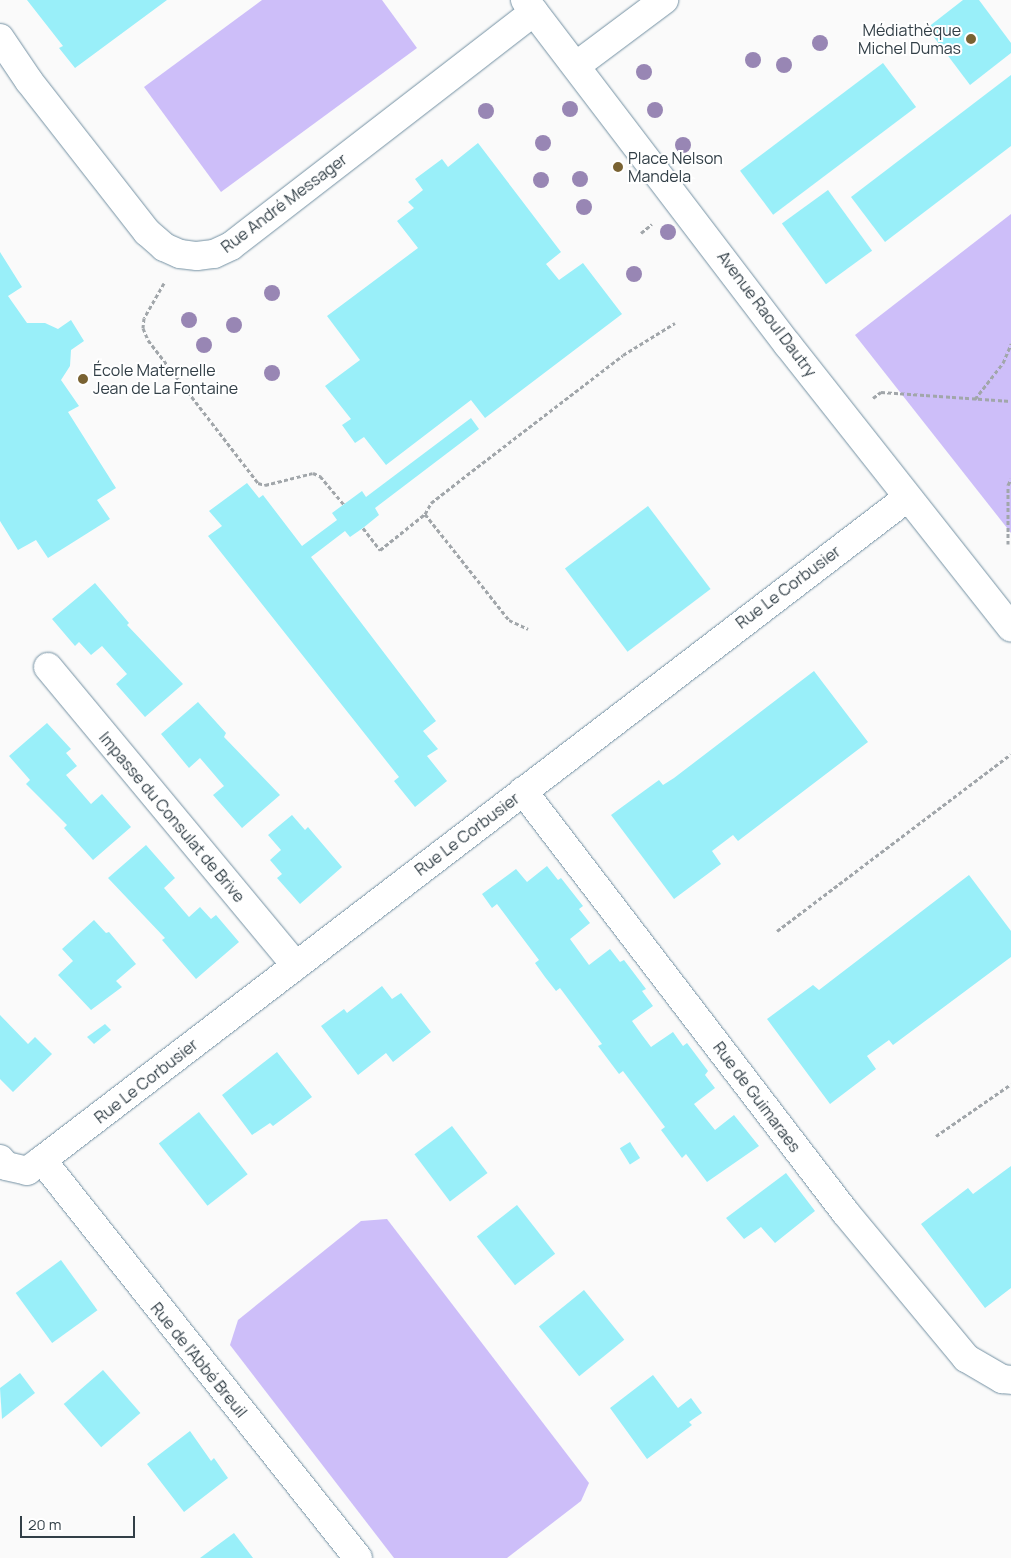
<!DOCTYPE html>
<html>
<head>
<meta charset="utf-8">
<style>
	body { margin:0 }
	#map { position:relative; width:1011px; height:1558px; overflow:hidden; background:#fafafa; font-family:Manrope,sans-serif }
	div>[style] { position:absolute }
	.green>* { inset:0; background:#cdbef9 }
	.building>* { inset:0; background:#99eff9; transform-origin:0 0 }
	.path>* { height:3px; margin-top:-1.5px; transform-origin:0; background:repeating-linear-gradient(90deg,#a1a6aa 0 4px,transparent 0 6.5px) }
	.roads { filter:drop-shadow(0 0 1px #7491a3) drop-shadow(0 0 1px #7491a3) }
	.minor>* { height:28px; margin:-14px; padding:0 14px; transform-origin:14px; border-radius:14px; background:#fff }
	.trees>* { width:16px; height:16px; margin:-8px; border-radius:50%; background:#9886b4 }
	.dots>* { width:14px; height:14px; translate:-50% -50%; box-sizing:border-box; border:2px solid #fff; border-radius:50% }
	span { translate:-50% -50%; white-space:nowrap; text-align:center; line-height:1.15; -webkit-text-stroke:4px #fff; paint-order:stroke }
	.poi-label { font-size:16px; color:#323f47 }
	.right { translate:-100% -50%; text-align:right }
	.left { translate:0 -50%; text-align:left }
	.street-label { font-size:16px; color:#323f47 }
	.scale { position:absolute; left:20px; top:1516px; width:115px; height:22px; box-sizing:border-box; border:2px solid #323f47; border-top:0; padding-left:6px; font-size:15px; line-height:18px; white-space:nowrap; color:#323f47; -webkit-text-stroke:4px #fff; paint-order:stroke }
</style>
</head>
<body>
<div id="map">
	<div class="green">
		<i style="clip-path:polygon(262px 0,382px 0,417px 48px,221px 192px,144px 87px)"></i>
		<i style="clip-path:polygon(1011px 214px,1011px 533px,855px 335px)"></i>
		<i style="clip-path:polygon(387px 1219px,589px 1483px,581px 1501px,507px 1558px,394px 1558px,230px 1345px,238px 1320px,361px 1221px)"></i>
	</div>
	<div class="building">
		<i style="clip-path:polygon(27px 0,167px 0,75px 68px,59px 48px,63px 46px)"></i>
		<i style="clip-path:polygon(963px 0,979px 0,1011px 43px,1011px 53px,970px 85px,927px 28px)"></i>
		<i style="left:883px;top:63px;width:55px;height:179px;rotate:53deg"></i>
		<i style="clip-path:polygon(1011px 75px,1011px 146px,885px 242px,851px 197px)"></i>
		<i style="clip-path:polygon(478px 143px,561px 252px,546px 264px,559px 280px,583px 263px,622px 314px,485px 418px,471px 400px,386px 465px,364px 437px,355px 443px,342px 425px,351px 419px,325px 386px,360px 360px,327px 316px,418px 248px,397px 221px,414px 208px,408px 202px,423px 190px,415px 179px,442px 159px,448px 167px)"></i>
		<i style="left:828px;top:190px;width:75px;height:57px;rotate:54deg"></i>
		<i style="clip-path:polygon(0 252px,22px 287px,8px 296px,27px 323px,45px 323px,58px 329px,71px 320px,84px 341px,71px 350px,70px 366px,61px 380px,79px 406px,68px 412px,116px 488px,97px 500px,110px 519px,48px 558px,36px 540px,18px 550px,0 521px)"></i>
		<i style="clip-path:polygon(471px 418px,479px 429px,375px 508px,379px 515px,363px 528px,350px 537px,345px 531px,311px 557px,436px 721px,423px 731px,438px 749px,427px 756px,447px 781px,415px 807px,394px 781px,399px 777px,208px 536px,222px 526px,209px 511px,247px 483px,259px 498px,263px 495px,302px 546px,337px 520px,332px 513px,362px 491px,366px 497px)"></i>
		<i style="left:648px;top:506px;width:104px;height:104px;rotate:53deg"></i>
		<i style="clip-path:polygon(95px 583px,129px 623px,127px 625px,183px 684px,145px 717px,116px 684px,127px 674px,102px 646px,91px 655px,79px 642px,75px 646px,52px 619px)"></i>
		<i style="clip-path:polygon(814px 671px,868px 742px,738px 841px,733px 835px,712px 851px,721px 864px,674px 899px,611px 815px,659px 780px,663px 785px,674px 778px)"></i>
		<i style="clip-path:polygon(198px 702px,226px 733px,224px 737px,280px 795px,242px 828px,213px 795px,224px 786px,200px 758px,189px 768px,161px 734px)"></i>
		<i style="clip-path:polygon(47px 723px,71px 749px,66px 753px,77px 766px,66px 775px,91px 804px,102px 794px,131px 827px,93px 860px,64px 828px,67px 825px,26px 784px,30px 780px,9px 756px)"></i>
		<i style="clip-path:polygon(292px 815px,305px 830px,308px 827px,342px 867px,300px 904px,277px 878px,282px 874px,270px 860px,281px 850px,268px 835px)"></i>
		<i style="clip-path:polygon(146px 845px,175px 878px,164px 888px,189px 917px,200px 907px,211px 919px,216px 915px,239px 942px,196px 979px,162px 940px,165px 938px,108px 878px)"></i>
		<i style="clip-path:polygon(547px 866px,558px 880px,561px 878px,583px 906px,579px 909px,590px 923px,570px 939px,589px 965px,610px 949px,620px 962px,624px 960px,646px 989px,642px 991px,653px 1006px,632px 1021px,642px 1035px,651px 1047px,673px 1032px,683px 1046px,687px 1043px,708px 1071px,705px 1075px,715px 1088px,694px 1104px,715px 1130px,734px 1115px,759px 1146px,707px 1182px,686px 1154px,682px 1158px,661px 1130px,665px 1127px,623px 1071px,619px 1074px,598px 1046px,602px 1044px,560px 988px,556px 991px,545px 977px,535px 963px,539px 960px,497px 904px,492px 908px,482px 894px,516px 869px,527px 882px)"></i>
		<i style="clip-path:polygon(969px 875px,1011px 931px,1011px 957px,893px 1045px,889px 1040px,867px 1056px,876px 1069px,830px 1104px,767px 1019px,813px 985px,819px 990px)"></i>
		<i style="clip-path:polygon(94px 920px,106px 933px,109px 932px,136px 964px,116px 981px,122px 987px,91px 1010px,58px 975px,73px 961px,62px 949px)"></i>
		<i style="clip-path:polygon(382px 986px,392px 999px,401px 993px,431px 1032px,393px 1062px,386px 1053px,358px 1075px,321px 1026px,344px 1009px,347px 1013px)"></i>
		<i style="clip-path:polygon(0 1015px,28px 1044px,35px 1037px,52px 1054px,13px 1092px,0 1079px)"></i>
		<i style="clip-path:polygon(105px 1024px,111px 1030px,94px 1044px,87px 1037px)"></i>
		<i style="clip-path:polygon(277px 1052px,312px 1097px,273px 1126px,270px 1123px,252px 1135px,222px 1095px)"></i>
		<i style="left:199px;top:1112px;width:79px;height:51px;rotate:52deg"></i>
		<i style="left:452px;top:1126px;width:59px;height:47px;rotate:53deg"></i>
		<i style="left:630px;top:1142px;width:19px;height:12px;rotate:58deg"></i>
		<i style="clip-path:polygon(1011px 1166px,1011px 1288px,985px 1308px,921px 1224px,968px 1188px,973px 1194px)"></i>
		<i style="clip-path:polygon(786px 1173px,815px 1211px,775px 1243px,761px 1227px,744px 1239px,726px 1218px)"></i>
		<i style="left:517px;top:1205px;width:62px;height:51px;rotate:52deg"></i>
		<i style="left:61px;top:1260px;width:62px;height:56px;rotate:54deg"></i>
		<i style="left:584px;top:1290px;width:64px;height:58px;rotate:51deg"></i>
		<i style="left:103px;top:1370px;width:57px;height:52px;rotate:49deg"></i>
		<i style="clip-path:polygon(20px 1373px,35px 1393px,2px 1419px,0 1388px)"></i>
		<i style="clip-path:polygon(653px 1375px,678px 1408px,691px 1398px,702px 1413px,689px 1422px,692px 1425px,647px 1459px,610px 1408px)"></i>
		<i style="clip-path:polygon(190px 1431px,211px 1461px,214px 1458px,228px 1478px,184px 1512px,147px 1464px)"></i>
		<i style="clip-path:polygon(234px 1533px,253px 1558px,200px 1558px)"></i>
	</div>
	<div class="path">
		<i style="left:641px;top:233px;width:14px;rotate:-39deg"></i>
		<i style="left:164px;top:283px;width:40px;rotate:119.7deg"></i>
		<i style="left:144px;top:318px;width:10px;rotate:96deg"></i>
		<i style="left:143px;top:328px;width:13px;rotate:67deg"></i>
		<i style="left:148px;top:340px;width:180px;rotate:52.4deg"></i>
		<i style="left:258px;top:483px;width:7px;rotate:16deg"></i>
		<i style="left:265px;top:485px;width:49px;rotate:-14deg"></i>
		<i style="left:313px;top:473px;width:8px;rotate:23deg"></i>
		<i style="left:320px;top:476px;width:38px;rotate:50deg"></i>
		<i style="left:873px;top:398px;width:10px;rotate:-37deg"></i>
		<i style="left:881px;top:392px;width:130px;rotate:4deg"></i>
		<i style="left:975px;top:399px;width:46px;rotate:-52.1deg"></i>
		<i style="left:1003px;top:363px;width:21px;rotate:-67deg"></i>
		<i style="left:425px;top:514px;width:13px;rotate:-61deg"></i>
		<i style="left:431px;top:503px;width:52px;rotate:-38deg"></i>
		<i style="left:472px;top:471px;width:190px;rotate:-37.5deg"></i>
		<i style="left:623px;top:355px;width:61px;rotate:-31.6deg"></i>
		<i style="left:363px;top:528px;width:28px;rotate:52deg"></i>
		<i style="left:380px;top:550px;width:58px;rotate:-38.7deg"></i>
		<i style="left:425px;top:514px;width:135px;rotate:51.6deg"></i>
		<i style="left:509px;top:620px;width:21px;rotate:25deg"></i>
		<i style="left:1008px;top:544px;width:59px;rotate:-90deg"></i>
		<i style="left:1008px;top:485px;width:7px;rotate:-63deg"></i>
		<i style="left:777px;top:931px;width:293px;rotate:-37.1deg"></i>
		<i style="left:936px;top:1136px;width:91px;rotate:-34.7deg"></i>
	</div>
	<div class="roads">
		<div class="minor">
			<i style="left:525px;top:0;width:434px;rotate:52.7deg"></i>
			<i style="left:788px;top:345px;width:360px;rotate:51.7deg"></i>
			<i style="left:0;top:38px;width:52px;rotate:56deg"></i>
			<i style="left:29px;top:81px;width:192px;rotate:52deg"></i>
			<i style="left:147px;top:232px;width:23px;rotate:41deg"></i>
			<i style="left:164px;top:247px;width:17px;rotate:24deg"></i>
			<i style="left:180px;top:254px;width:17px;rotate:7deg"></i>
			<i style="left:197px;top:256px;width:17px;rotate:-7deg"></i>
			<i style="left:214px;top:254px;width:19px;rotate:-25deg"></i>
			<i style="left:231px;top:246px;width:383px;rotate:-37.7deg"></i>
			<i style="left:577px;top:65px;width:109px;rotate:-36.8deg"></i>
			<i style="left:48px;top:667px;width:388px;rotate:50.3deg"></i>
			<i style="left:523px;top:791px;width:530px;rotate:52.59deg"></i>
			<i style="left:845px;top:1212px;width:190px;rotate:50.3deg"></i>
			<i style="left:966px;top:1358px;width:42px;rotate:30.3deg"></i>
			<i style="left:1002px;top:1379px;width:9px;rotate:6deg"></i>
			<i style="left:0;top:1159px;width:9px;rotate:49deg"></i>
			<i style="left:6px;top:1166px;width:22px;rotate:13deg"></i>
			<i style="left:27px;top:1171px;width:19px;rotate:-36deg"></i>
			<i style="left:42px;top:1160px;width:1089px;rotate:-37.43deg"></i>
			<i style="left:42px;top:1160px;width:508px;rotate:51.55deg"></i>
		</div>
	</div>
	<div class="trees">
		<i style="left:820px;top:43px"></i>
		<i style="left:753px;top:60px"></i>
		<i style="left:784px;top:65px"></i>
		<i style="left:644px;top:72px"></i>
		<i style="left:570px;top:109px"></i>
		<i style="left:655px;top:110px"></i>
		<i style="left:486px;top:111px"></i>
		<i style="left:543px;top:143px"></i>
		<i style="left:683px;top:145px"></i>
		<i style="left:580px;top:179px"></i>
		<i style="left:541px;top:180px"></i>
		<i style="left:584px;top:207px"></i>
		<i style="left:668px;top:232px"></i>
		<i style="left:634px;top:274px"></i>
		<i style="left:272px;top:293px"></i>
		<i style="left:189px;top:320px"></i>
		<i style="left:234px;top:325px"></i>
		<i style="left:204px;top:345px"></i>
		<i style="left:272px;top:373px"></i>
	</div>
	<div class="dots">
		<i style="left:971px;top:39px;background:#796232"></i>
		<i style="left:618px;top:167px;background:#796232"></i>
		<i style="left:83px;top:379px;background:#796232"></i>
	</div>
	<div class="poi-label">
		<span class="right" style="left:961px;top:39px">Médiathèque<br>Michel Dumas</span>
		<span class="left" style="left:628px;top:167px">Place Nelson<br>Mandela</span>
		<span class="left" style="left:93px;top:379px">École Maternelle<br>Jean de La Fontaine</span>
	</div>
	<div class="street-label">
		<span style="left:284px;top:203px;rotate:-37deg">Rue André Messager</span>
		<span style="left:767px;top:314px;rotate:53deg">Avenue Raoul Dautry</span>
		<span style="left:788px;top:587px;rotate:-37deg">Rue Le Corbusier</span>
		<span style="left:172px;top:817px;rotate:50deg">Impasse du Consulat de Brive</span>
		<span style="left:467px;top:834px;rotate:-37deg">Rue Le Corbusier</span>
		<span style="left:146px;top:1081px;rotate:-38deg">Rue Le Corbusier</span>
		<span style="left:757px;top:1097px;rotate:53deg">Rue de Guimaraes</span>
		<span style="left:199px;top:1360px;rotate:51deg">Rue de l'Abbé Breuil</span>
	</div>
	<div class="scale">20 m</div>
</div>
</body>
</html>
